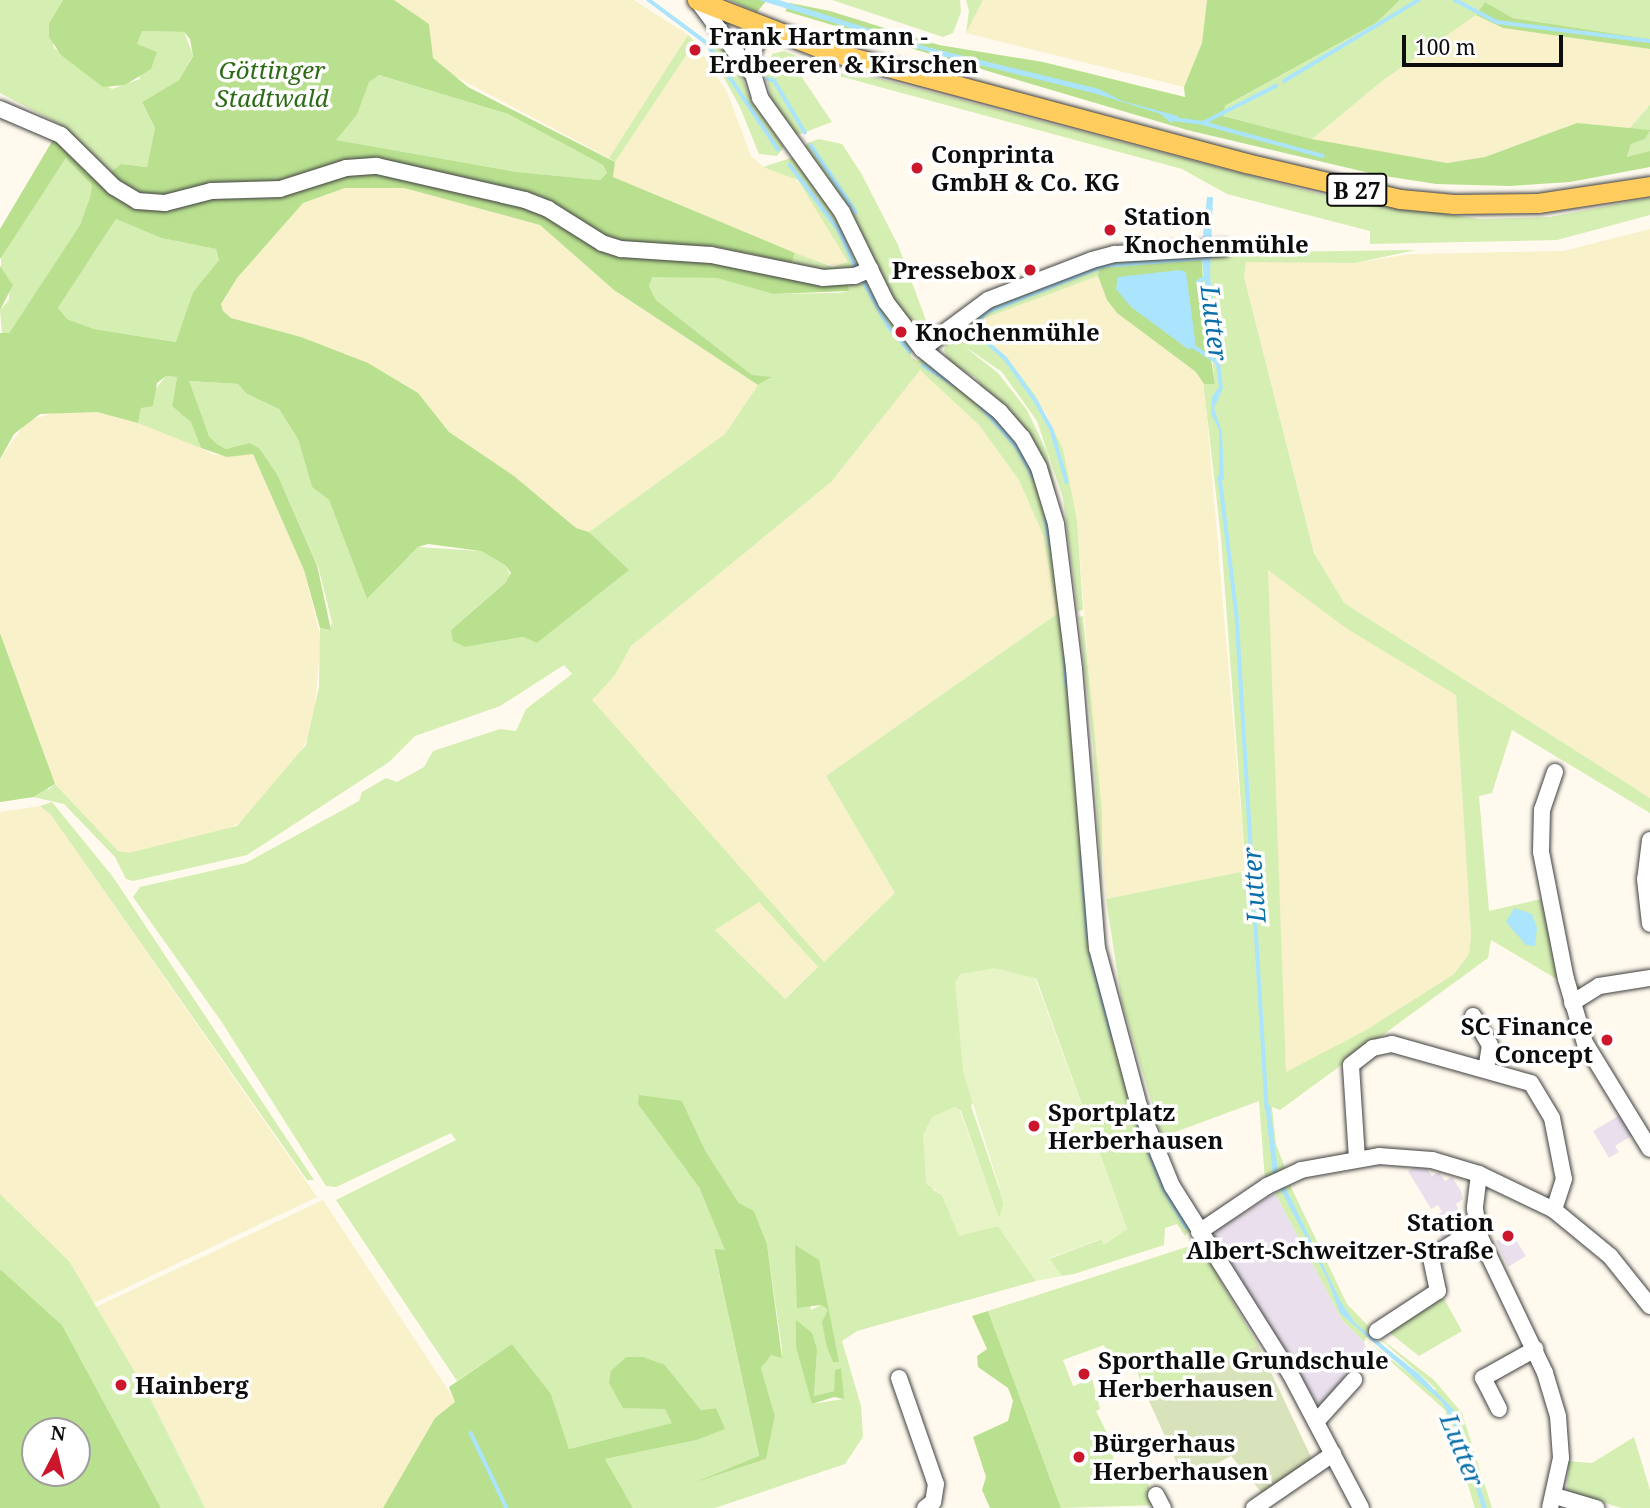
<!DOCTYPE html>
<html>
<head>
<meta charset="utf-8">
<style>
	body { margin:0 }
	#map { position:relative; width:1650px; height:1508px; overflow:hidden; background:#fffaed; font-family:"Noto Serif",serif }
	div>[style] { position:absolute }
	.industrial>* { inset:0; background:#eae0ed }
	.farmland>* { inset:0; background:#f8f1c9 }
	.green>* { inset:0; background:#d5eeb2 }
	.forest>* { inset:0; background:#b9e08f }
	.cemetery>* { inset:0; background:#d9e3bb }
	.pitch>* { inset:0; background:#e7f4c5 }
	.water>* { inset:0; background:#abe4fd }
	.stream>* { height:3.5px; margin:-1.75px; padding:0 1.75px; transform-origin:1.75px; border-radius:1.75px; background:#abe4fd }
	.roads { filter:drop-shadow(0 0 2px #404040) drop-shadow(0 0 2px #404040) }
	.minor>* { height:16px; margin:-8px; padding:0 8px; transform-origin:8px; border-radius:8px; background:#fff }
	.major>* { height:19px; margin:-9.5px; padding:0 9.5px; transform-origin:9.5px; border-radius:9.5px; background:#ffcd5d }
	.dots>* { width:19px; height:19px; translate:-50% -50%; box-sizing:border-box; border:4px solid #fff; border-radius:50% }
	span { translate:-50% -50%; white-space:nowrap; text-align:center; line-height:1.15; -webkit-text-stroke:7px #fff; paint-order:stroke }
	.shield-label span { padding:2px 5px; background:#fff; border:2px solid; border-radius:5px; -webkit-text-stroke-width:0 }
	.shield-label { font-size:23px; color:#0d0d0d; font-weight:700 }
	.poi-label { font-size:24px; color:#0d0d0d; font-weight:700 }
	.left { translate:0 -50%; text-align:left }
	.right { translate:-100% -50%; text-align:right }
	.park-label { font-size:24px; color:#2e6b16; font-style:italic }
	.water-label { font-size:26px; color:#096fab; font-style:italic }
	.north { position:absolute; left:21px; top:1417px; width:70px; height:70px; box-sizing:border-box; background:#fff; border:2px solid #9e9e9e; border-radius:50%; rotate:7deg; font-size:19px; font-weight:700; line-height:28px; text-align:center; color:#0d0d0d }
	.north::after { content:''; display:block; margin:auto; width:24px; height:32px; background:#cb162b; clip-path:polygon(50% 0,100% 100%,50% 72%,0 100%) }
	.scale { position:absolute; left:1402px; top:35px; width:161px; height:32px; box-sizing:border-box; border:4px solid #0d0d0d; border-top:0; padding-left:9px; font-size:21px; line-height:24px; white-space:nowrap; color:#0d0d0d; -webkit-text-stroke:5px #fff; paint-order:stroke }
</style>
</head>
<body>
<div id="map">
	<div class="industrial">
		<i style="clip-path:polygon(1620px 1115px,1633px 1135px,1615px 1146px,1619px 1152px,1609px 1158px,1593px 1131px)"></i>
		<i style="clip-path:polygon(1415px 1167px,1427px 1168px,1432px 1176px,1439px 1172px,1445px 1181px,1452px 1177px,1461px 1191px,1463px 1199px,1456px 1204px,1466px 1228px,1444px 1241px,1431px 1219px,1442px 1212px,1438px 1205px,1431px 1209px,1408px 1171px)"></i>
		<i style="clip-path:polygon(1275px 1193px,1342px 1320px,1364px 1342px,1367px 1353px,1354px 1374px,1345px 1375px,1327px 1404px,1317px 1403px,1214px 1238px,1217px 1230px)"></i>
		<i style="clip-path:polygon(1511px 1232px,1526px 1256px,1508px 1267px,1496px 1241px)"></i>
	</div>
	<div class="farmland">
		<i style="clip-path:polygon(394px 0,634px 0,688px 35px,609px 158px,445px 71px,432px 58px,429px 24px)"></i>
		<i style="clip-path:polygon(983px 0,1207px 0,1202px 43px,1184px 87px,966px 33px)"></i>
		<i style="clip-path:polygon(1476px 15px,1503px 28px,1650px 49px,1650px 105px,1629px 129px,1577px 123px,1485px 157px,1447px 163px,1312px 139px,1382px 81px)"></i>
		<i style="clip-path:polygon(695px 42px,727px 92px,751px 156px,763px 167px,790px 175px,804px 187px,848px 262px,842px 267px,813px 261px,613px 177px,615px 162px)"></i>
		<i style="clip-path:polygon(345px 188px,404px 188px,540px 225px,614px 290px,758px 385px,725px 434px,589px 532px,576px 528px,514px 476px,449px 432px,417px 393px,301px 337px,231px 318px,223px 311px,221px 304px,237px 277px,303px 203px)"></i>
		<i style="clip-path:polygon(1650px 229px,1650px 798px,1344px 603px,1334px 591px,1314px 552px,1244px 277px,1246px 261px,1355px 263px,1411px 254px,1563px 251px)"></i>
		<i style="clip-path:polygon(1098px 276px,1107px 300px,1117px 313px,1196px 372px,1204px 384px,1246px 871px,1106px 899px,1077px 521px,1047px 415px,1010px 362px,975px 329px,982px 319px)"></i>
		<i style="clip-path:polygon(920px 369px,979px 425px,1019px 480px,1043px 535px,1057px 614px,826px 776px,895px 893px,824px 962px,591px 700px,615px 675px,631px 646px,831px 482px)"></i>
		<i style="clip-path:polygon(63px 410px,97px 412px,156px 427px,215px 455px,253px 454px,304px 570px,321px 639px,313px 728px,296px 761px,249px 816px,223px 833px,129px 854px,118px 851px,55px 784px,0 633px,0 459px,27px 421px)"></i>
		<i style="clip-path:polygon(1267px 569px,1347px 628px,1456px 695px,1471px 936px,1469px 954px,1454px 974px,1366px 1030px,1286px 1072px)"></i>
		<i style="clip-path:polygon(40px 806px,51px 815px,317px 1197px,92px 1304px,69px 1261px,0 1194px,0 812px)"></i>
		<i style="clip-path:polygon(759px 902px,818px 967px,784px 999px,715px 930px)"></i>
		<i style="clip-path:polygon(323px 1200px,456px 1402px,435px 1418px,383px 1508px,205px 1508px,150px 1398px,94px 1308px)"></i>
	</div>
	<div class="green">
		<i style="clip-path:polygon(0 0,63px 0,49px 23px,54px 48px,112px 89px,140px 79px,137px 44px,141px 31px,184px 32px,193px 55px,179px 80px,142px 102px,155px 128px,147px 167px,121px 164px,109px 173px,61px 125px,0 93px)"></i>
		<i style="clip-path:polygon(832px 0,960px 0,961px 12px,953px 33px,943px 37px)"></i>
		<i style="clip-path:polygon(966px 0,983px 0,966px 33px,969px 11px)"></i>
		<i style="clip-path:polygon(1400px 0,1650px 0,1650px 39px,1513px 18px,1485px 2px,1476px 15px,1382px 81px,1312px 139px,1223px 116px,1224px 107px,1376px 23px)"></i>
		<i style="clip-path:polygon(688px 35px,695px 42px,615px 162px,609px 158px)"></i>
		<i style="clip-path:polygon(709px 40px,733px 56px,751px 99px,784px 147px,777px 156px,759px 154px,739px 105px,706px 46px)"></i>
		<i style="clip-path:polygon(784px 51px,852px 77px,877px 78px,1339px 199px,1481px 219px,1550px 217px,1650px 198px,1650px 215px,1557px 240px,1370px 244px,1370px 231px,1227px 194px,1182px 169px,817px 70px,801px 76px,832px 122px,795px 136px,772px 102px,766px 76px,772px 54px)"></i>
		<i style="clip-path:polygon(379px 75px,508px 114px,603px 165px,607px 173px,600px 180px,517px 172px,335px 140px,357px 115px,369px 81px)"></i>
		<i style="clip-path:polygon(1650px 105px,1650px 151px,1627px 158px,1631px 144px,1645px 139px,1649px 130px,1629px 129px)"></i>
		<i style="clip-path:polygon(819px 139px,842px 144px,861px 173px,898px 245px,930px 331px,907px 323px,804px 150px,807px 143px)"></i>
		<i style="clip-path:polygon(67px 157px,92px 185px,90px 197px,80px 225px,9px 333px,2px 334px,0 310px,9px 300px,10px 280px,1px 270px,1px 254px)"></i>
		<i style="clip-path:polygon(794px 157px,840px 220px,857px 257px,850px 270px,817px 273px,792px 263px,795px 253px,833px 267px,848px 262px,798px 180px,763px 167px)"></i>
		<i style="clip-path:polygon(116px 219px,161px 238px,216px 249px,219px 260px,193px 292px,177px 342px,94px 329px,67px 319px,58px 308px)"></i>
		<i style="clip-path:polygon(evenodd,1416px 250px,1355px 263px,1246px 262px,1244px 277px,1314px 553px,1344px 603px,1650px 798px,1650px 813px,1512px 730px,1492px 793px,1479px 796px,1489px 911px,1541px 899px,1560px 981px,1491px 940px,1488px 958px,1280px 1110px,1272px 1107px,1276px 1144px,1285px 1168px,1265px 1180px,1259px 1101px,1162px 1137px,1122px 1003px,1106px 899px,1246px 871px,1221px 538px,1204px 389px,1204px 384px,1215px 384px,1201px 253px,1416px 250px,1268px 570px,1346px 628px,1456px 695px,1471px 936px,1469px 954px,1454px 974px,1366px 1030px,1286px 1072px,1268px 570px)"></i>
		<i style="clip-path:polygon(1100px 263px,1098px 276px,982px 319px,975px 329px,1010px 362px,1035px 395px,1063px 449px,1077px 521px,1083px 610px,1078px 611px,1063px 498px,1037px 421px,1002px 372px,964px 346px,998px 373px,1027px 410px,1047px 452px,1057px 498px,1047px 471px,975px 377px,949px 363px,944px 350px,948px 339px,989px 305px)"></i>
		<i style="clip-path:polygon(evenodd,684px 275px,718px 278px,773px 294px,839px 293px,849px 291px,848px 284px,854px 282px,867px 284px,910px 345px,911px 357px,917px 361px,926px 359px,975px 397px,1009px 431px,1037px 478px,1051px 531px,1101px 988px,1192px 1228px,1185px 1236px,1177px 1224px,1165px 1228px,1164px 1245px,1074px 1274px,1062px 1276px,1049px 1259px,1102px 1239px,1104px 1244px,1127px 1229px,1036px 978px,971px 1106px,1004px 1203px,999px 1219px,961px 1111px,954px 1107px,933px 1190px,942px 1195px,959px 1235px,998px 1226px,1036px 1281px,857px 1331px,842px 1341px,861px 1406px,863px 1437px,845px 1464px,715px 1508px,633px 1508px,605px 1459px,697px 1440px,724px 1429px,716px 1408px,701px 1410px,665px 1365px,665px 1409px,673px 1423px,569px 1449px,551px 1394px,512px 1344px,457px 1381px,336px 1200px,456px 1140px,451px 1133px,336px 1187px,326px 1186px,221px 1021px,133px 897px,140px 887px,246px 863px,359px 801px,362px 792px,386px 778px,397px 782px,424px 767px,433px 751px,500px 729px,516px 731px,526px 709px,572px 674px,564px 665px,500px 706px,415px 736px,389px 762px,247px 855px,133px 881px,126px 879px,115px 857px,64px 804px,33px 797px,0 802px,0 691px,48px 790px,55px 784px,118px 851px,129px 853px,237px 826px,306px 745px,319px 687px,320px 628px,330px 630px,332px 622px,318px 566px,278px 476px,249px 443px,226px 449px,217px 444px,209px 436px,188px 381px,238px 384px,247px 394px,279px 409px,298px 439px,312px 487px,329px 500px,367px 599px,418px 547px,481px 551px,505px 565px,511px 577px,451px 630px,465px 647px,523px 637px,537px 643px,628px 570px,589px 532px,725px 434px,758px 385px,769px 378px,752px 375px,656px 300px,649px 286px,651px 277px,684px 275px,920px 370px,979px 425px,1019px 480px,1043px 535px,1057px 614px,826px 776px,895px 893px,824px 962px,592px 700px,615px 675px,631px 646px,831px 482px,920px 370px,684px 275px,759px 902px,818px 967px,785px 999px,715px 930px,759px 902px,684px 275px,682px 1101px,706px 1152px,739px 1203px,754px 1211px,767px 1244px,782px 1349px,782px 1357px,771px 1354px,761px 1368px,775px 1416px,766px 1459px,711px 1477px,759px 1457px,714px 1250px,726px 1251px,699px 1187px,682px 1101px,684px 275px,795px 1246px,827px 1310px,821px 1305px,811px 1310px,795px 1246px,684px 275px,817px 1349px,814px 1396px,834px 1391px,836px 1370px,840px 1368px,843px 1399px,812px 1404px,817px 1349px)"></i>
		<i style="clip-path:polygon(166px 376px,177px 377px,172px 406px,191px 421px,201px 448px,138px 423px,141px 407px)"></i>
		<i style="clip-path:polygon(1083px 616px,1102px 812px,1102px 892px,1093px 746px,1079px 617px)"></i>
		<i style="clip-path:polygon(52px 802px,113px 877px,314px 1180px,307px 1180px,51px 815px,40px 806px)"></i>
		<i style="clip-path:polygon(1290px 1185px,1347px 1304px,1371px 1329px,1364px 1342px,1342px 1320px,1275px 1193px)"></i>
		<i style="clip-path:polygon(0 1194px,69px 1261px,150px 1398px,205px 1508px,161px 1508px,62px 1325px,0 1269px)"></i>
		<i style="clip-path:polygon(1193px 1245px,1201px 1248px,1258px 1345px,1186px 1380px,1145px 1392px,1130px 1353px,1111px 1360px,1104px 1345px,1063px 1360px,1073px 1386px,1092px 1379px,1100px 1409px,1096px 1411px,1114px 1447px,1110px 1449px,1115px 1462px,1124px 1474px,1142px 1469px,1157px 1505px,1061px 1508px,988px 1311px)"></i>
		<i style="clip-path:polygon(1443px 1297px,1462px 1331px,1419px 1356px,1385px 1329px)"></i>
		<i style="clip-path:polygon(1376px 1335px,1434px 1380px,1462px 1413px,1492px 1508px,1475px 1508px,1445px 1410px,1370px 1343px,1432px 1391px,1436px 1389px)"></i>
		<i style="clip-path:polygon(1634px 1437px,1650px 1490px,1650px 1508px,1621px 1508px,1567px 1491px,1568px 1461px,1592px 1463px)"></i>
	</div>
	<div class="forest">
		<i style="clip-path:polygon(evenodd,63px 0,394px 0,429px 24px,433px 58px,468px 87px,615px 162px,613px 177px,795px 253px,792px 263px,712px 246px,628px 245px,413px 167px,157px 198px,134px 195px,109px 173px,121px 164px,147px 167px,155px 128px,142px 102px,179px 80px,193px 56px,190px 39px,184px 32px,142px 31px,137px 44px,157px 52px,151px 69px,125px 85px,103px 87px,61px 55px,49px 37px,49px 23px,63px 0,379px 75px,508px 114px,603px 165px,607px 173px,600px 180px,517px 172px,336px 140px,357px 115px,369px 82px,379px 75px)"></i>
		<i style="clip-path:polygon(729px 0,767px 0,757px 12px)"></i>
		<i style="clip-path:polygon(1207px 0,1400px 0,1376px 23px,1225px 106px,1223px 116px,1312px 139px,1447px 163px,1485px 157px,1577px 123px,1650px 130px,1645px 139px,1631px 144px,1627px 157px,1650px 151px,1650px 167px,1570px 182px,1510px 186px,1436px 184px,1378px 175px,1187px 130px,785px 11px,790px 3px,830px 11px,939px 45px,1043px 62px,1185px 97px,1184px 87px,1202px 43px)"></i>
		<i style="clip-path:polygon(1485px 2px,1513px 18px,1650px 39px,1650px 49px,1503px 28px,1476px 15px)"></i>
		<i style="clip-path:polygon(evenodd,54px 138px,106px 190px,139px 208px,353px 172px,378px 172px,524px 205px,577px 233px,827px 286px,848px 284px,849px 291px,773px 294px,717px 278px,652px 277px,649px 286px,656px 300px,752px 375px,771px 377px,758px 385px,614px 290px,540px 225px,404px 188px,345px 188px,303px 203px,237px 278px,221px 304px,223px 311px,231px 318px,301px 337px,368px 363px,418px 393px,449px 432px,514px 476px,576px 528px,589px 532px,629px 570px,537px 643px,523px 637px,465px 647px,453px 641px,451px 630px,506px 582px,511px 573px,505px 565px,481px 551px,428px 544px,418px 547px,367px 599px,329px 500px,312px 487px,298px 439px,279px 409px,247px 394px,238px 384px,189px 381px,209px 436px,217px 444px,226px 449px,249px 443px,259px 448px,278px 476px,317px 565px,331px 630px,320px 628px,304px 570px,253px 454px,227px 457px,201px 448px,191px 422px,172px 406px,177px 377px,166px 376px,157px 383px,153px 406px,141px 408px,138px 423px,97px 412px,40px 414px,14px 434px,0 459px,0 333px,9px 333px,80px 225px,90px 197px,92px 185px,66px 158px,0 259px,0 229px,54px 138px,116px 219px,161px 238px,216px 249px,219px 260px,193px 292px,176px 342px,94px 329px,67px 319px,58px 308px,116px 219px)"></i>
		<i style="clip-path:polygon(evenodd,1201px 253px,1208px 340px,1215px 384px,1204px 384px,1196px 372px,1117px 313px,1107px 300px,1098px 276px,1100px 263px,1201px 253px,1180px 270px,1145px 314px,1131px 307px,1155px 274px,1180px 270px)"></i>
		<i style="clip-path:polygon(0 266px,13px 285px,0 310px)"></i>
		<i style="clip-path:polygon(0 633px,55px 784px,33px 797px,0 802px)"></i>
		<i style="clip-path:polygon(639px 1095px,682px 1101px,706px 1152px,739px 1203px,754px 1211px,767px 1244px,782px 1358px,771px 1355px,761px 1368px,775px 1416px,766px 1459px,696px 1482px,759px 1456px,714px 1249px,725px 1250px,699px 1187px,638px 1104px)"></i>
		<i style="clip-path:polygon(795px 1245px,819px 1260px,839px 1362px,833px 1362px,827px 1347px,822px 1322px,828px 1310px,821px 1305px,797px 1308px)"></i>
		<i style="clip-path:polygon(evenodd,0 1269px,62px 1325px,161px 1508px,0 1508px,0 1269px,77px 1431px,77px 1473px,35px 1473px,35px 1431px,77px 1431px)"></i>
		<i style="clip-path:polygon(988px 1311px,1061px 1508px,990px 1508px,982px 1490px,986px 1477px,973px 1437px,1008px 1421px,1013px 1401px,1008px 1388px,978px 1367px,977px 1356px,987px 1349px,972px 1316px)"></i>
		<i style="clip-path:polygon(796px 1320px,812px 1333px,817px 1349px,814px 1396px,834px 1391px,835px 1370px,841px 1368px,844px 1399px,834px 1397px,812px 1404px,796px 1347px)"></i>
		<i style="clip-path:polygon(512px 1344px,551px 1394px,569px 1449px,672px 1423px,665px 1409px,623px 1408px,609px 1383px,611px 1371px,626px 1357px,643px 1357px,665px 1365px,701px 1410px,716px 1408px,725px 1429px,697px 1440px,605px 1459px,633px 1508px,383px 1508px,435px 1418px,455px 1402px,449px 1387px)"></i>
	</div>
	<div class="cemetery">
		<i style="clip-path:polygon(1258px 1345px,1312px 1459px,1262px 1493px,1231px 1456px,1185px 1481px,1145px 1392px,1186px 1380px)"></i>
	</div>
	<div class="pitch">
		<i style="clip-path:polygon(995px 968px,1035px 978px,1127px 1229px,1104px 1245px,1101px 1239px,1049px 1258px,1062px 1276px,1036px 1281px,998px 1226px,959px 1236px,942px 1195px,926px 1184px,923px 1135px,932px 1117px,954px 1107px,960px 1111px,999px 1218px,1004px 1202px,963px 1072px,955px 982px,960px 974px)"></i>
	</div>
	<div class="water">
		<i style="clip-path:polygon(759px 0,779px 0,927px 47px,1099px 89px,1122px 101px,1178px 116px,1171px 123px,1161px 114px,1097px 94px,943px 56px)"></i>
		<i style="clip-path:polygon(1207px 197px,1213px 197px,1210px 276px,1223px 388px,1214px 408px,1222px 432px,1224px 479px,1219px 483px,1219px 430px,1211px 413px,1212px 397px,1219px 387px,1201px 253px)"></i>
		<i style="clip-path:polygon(1180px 270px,1186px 272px,1196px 348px,1188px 349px,1131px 307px,1116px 289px,1118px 277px)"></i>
		<i style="clip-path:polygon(1514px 908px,1532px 914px,1537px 928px,1535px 946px,1526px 945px,1506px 922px)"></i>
		<i style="clip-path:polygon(1265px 1103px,1270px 1105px,1278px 1172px,1341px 1302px,1355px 1323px,1419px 1374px,1454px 1410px,1487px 1508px,1482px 1508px,1462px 1440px,1442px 1402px,1340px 1313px,1327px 1278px,1273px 1175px)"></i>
	</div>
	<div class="stream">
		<i style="left:649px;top:0;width:72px;rotate:36.6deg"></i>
		<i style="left:707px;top:43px;width:128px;rotate:56.2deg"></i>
		<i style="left:1455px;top:0;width:47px;rotate:27.6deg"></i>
		<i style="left:1497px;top:22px;width:154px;rotate:7.1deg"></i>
		<i style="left:768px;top:79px;width:6px;rotate:9deg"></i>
		<i style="left:774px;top:80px;width:61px;rotate:59.2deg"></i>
		<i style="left:1284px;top:81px;width:157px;rotate:-31deg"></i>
		<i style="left:1174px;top:119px;width:29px;rotate:8deg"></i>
		<i style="left:1203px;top:123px;width:82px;rotate:-26.9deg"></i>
		<i style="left:1203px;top:123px;width:124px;rotate:15.4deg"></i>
		<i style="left:811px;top:145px;width:81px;rotate:56.1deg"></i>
		<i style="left:790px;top:165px;width:81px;rotate:53deg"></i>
		<i style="left:839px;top:230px;width:42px;rotate:65.9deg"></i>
		<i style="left:862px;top:279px;width:55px;rotate:60.6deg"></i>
		<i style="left:889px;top:327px;width:32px;rotate:49deg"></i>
		<i style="left:1198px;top:282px;width:12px;rotate:-31deg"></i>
		<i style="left:969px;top:326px;width:50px;rotate:41.7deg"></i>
		<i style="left:1006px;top:359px;width:52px;rotate:54.5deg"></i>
		<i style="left:1036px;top:401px;width:33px;rotate:61deg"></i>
		<i style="left:1052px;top:430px;width:54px;rotate:73.9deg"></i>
		<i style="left:975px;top:330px;width:20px;rotate:-60deg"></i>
		<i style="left:985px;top:313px;width:127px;rotate:-21.7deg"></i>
		<i style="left:1103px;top:266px;width:101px;rotate:-4.5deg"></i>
		<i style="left:1196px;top:348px;width:24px;rotate:33deg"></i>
		<i style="left:923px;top:365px;width:36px;rotate:32deg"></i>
		<i style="left:981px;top:406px;width:55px;rotate:48.7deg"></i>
		<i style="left:1017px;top:447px;width:37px;rotate:61deg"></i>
		<i style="left:1220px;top:477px;width:140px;rotate:83deg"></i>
		<i style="left:1237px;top:616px;width:493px;rotate:86.5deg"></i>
		<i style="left:1046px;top:520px;width:26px;rotate:79deg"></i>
		<i style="left:1065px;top:658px;width:27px;rotate:86deg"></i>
		<i style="left:1082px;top:857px;width:80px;rotate:85.7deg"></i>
		<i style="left:1091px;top:955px;width:83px;rotate:75.3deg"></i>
		<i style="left:1134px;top:1113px;width:82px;rotate:68.5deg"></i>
		<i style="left:1164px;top:1189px;width:45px;rotate:59.5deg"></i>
		<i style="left:471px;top:1433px;width:83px;rotate:64.4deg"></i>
	</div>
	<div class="roads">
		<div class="minor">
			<i style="left:697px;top:0;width:89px;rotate:53.3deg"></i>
			<i style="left:762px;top:29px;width:35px;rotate:112deg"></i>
			<i style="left:749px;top:61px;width:39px;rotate:73deg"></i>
			<i style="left:760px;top:98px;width:140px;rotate:54.3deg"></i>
			<i style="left:842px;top:212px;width:100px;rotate:63.9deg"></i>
			<i style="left:886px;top:302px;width:59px;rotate:52.5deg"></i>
			<i style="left:922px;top:349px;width:100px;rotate:38.9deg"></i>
			<i style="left:1000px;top:412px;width:33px;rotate:49deg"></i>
			<i style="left:1022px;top:437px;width:35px;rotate:61deg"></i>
			<i style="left:1039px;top:468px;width:59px;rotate:73.1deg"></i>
			<i style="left:1056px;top:524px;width:146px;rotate:82.9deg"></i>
			<i style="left:1074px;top:669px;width:280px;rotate:85.3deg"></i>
			<i style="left:1097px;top:948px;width:163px;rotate:75.1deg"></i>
			<i style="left:1139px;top:1106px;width:87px;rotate:67.6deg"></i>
			<i style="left:1172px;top:1186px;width:223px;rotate:57.8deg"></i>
			<i style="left:1291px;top:1375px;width:150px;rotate:62.2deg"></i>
			<i style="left:0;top:109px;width:66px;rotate:23.1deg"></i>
			<i style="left:61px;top:135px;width:74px;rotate:44.5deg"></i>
			<i style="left:114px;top:187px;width:27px;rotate:31deg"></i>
			<i style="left:137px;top:201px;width:28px;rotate:4deg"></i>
			<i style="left:165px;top:203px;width:48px;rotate:-14.6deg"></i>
			<i style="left:211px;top:191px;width:69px;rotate:-1.7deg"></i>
			<i style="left:280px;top:189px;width:69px;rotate:-17.7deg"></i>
			<i style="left:346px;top:168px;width:31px;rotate:-4deg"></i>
			<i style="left:377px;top:166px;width:152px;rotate:12.9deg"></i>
			<i style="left:525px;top:200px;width:25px;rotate:21deg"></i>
			<i style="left:548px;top:209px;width:64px;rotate:32.2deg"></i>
			<i style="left:602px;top:243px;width:20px;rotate:18deg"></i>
			<i style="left:621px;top:249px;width:90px;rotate:3.8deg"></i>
			<i style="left:711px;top:255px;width:114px;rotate:11.6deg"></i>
			<i style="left:823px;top:278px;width:32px;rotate:-4deg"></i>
			<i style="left:855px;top:276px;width:17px;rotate:-24deg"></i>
			<i style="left:922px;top:349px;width:82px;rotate:-36.6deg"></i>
			<i style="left:988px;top:300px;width:111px;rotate:-21deg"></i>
			<i style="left:1092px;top:260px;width:24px;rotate:-15deg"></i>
			<i style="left:1115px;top:254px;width:109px;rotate:-3.2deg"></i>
			<i style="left:1555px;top:772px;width:40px;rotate:108.9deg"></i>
			<i style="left:1542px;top:810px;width:42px;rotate:91.4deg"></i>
			<i style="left:1541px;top:852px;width:129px;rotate:78.9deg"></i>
			<i style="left:1566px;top:979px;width:67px;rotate:73.5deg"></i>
			<i style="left:1585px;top:1043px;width:124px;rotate:58.5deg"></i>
			<i style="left:1650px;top:840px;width:39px;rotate:97deg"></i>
			<i style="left:1645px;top:879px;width:45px;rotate:83.7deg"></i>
			<i style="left:1572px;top:1003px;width:32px;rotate:-32deg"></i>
			<i style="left:1599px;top:986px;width:52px;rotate:-8.9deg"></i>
			<i style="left:1473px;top:1016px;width:34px;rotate:60deg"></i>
			<i style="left:1490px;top:1045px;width:25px;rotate:99deg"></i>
			<i style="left:1357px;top:1159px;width:94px;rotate:-93.7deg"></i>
			<i style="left:1351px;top:1065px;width:28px;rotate:-38deg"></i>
			<i style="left:1373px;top:1048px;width:19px;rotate:-12deg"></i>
			<i style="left:1392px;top:1044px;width:144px;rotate:15.7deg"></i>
			<i style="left:1531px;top:1083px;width:41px;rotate:59deg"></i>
			<i style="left:1552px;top:1118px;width:62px;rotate:78.9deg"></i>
			<i style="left:1564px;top:1179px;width:33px;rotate:108deg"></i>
			<i style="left:1479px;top:1174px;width:35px;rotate:97deg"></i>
			<i style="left:1475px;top:1209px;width:26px;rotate:81deg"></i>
			<i style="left:1479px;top:1235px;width:153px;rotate:64.4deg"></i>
			<i style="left:1545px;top:1373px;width:45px;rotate:73.2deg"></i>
			<i style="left:1558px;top:1416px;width:42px;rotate:85.9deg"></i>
			<i style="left:1561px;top:1458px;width:51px;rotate:102.4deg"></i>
			<i style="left:1199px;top:1232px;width:82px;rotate:-34.1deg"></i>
			<i style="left:1267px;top:1186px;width:38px;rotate:-25deg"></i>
			<i style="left:1301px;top:1170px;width:79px;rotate:-10.2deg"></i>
			<i style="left:1379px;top:1156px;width:53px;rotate:4.3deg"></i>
			<i style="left:1432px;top:1160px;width:49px;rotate:16.6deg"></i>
			<i style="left:1479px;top:1174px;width:83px;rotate:25.6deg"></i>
			<i style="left:1554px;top:1210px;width:72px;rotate:39.4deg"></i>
			<i style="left:1610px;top:1256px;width:64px;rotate:51.3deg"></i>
			<i style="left:1377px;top:1331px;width:73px;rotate:-33.3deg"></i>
			<i style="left:1438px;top:1291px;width:35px;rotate:-102deg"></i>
			<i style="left:1431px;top:1257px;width:54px;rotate:-32.2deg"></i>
			<i style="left:899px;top:1378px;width:112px;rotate:70.8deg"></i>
			<i style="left:936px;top:1484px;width:18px;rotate:99deg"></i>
			<i style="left:933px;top:1502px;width:10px;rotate:143deg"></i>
			<i style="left:1499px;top:1409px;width:35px;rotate:-117deg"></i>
			<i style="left:1483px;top:1378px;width:60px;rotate:-29.1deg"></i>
			<i style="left:1316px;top:1422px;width:57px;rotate:-47.9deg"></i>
			<i style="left:1156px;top:1495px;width:15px;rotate:62deg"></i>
			<i style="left:1555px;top:1496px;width:43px;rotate:16.3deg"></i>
			<i style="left:1254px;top:1508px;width:96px;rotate:-34.4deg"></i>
		</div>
		<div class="major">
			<i style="left:697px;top:0;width:141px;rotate:21.3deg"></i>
			<i style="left:828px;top:51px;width:433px;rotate:15deg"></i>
			<i style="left:1246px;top:163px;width:158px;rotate:13.2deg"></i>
			<i style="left:1400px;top:199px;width:54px;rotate:5.3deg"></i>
			<i style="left:1454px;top:204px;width:84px;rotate:-0.7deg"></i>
			<i style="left:1538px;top:203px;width:113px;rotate:-8.6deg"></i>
		</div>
	</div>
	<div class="dots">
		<i style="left:695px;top:50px;background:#cb162b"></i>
		<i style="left:917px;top:168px;background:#cb162b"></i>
		<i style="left:1110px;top:230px;background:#cb162b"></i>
		<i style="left:1030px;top:270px;background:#cb162b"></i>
		<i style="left:901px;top:332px;background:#cb162b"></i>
		<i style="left:1607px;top:1040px;background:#cb162b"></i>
		<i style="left:1034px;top:1126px;background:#cb162b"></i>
		<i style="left:1508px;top:1236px;background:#cb162b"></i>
		<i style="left:1084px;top:1374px;background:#cb162b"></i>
		<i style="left:121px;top:1385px;background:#cb162b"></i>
		<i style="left:1079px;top:1457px;background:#cb162b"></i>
	</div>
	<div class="shield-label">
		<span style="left:1357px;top:190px">B 27</span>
	</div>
	<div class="poi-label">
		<span class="left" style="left:709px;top:50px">Frank Hartmann -<br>Erdbeeren &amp; Kirschen</span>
		<span class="left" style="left:931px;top:168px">Conprinta<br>GmbH &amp; Co. KG</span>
		<span class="left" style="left:1124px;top:230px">Station<br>Knochenmühle</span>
		<span class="right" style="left:1016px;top:270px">Pressebox</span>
		<span class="left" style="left:915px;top:332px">Knochenmühle</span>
		<span class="right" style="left:1593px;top:1040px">SC Finance<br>Concept</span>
		<span class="left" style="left:1048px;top:1126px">Sportplatz<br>Herberhausen</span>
		<span class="right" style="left:1494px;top:1236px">Station<br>Albert-Schweitzer-Straße</span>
		<span class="left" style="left:1098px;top:1374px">Sporthalle Grundschule<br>Herberhausen</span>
		<span class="left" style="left:135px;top:1385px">Hainberg</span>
		<span class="left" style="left:1093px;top:1457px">Bürgerhaus<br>Herberhausen</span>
	</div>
	<div class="park-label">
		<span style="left:272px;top:84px">Göttinger<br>Stadtwald</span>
	</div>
	<div class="water-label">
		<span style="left:1214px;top:323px;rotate:83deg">Lutter</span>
		<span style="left:1254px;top:885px;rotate:-94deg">Lutter</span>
		<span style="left:1462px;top:1450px;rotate:68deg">Lutter</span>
	</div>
	<div class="north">N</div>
	<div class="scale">100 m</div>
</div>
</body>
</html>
